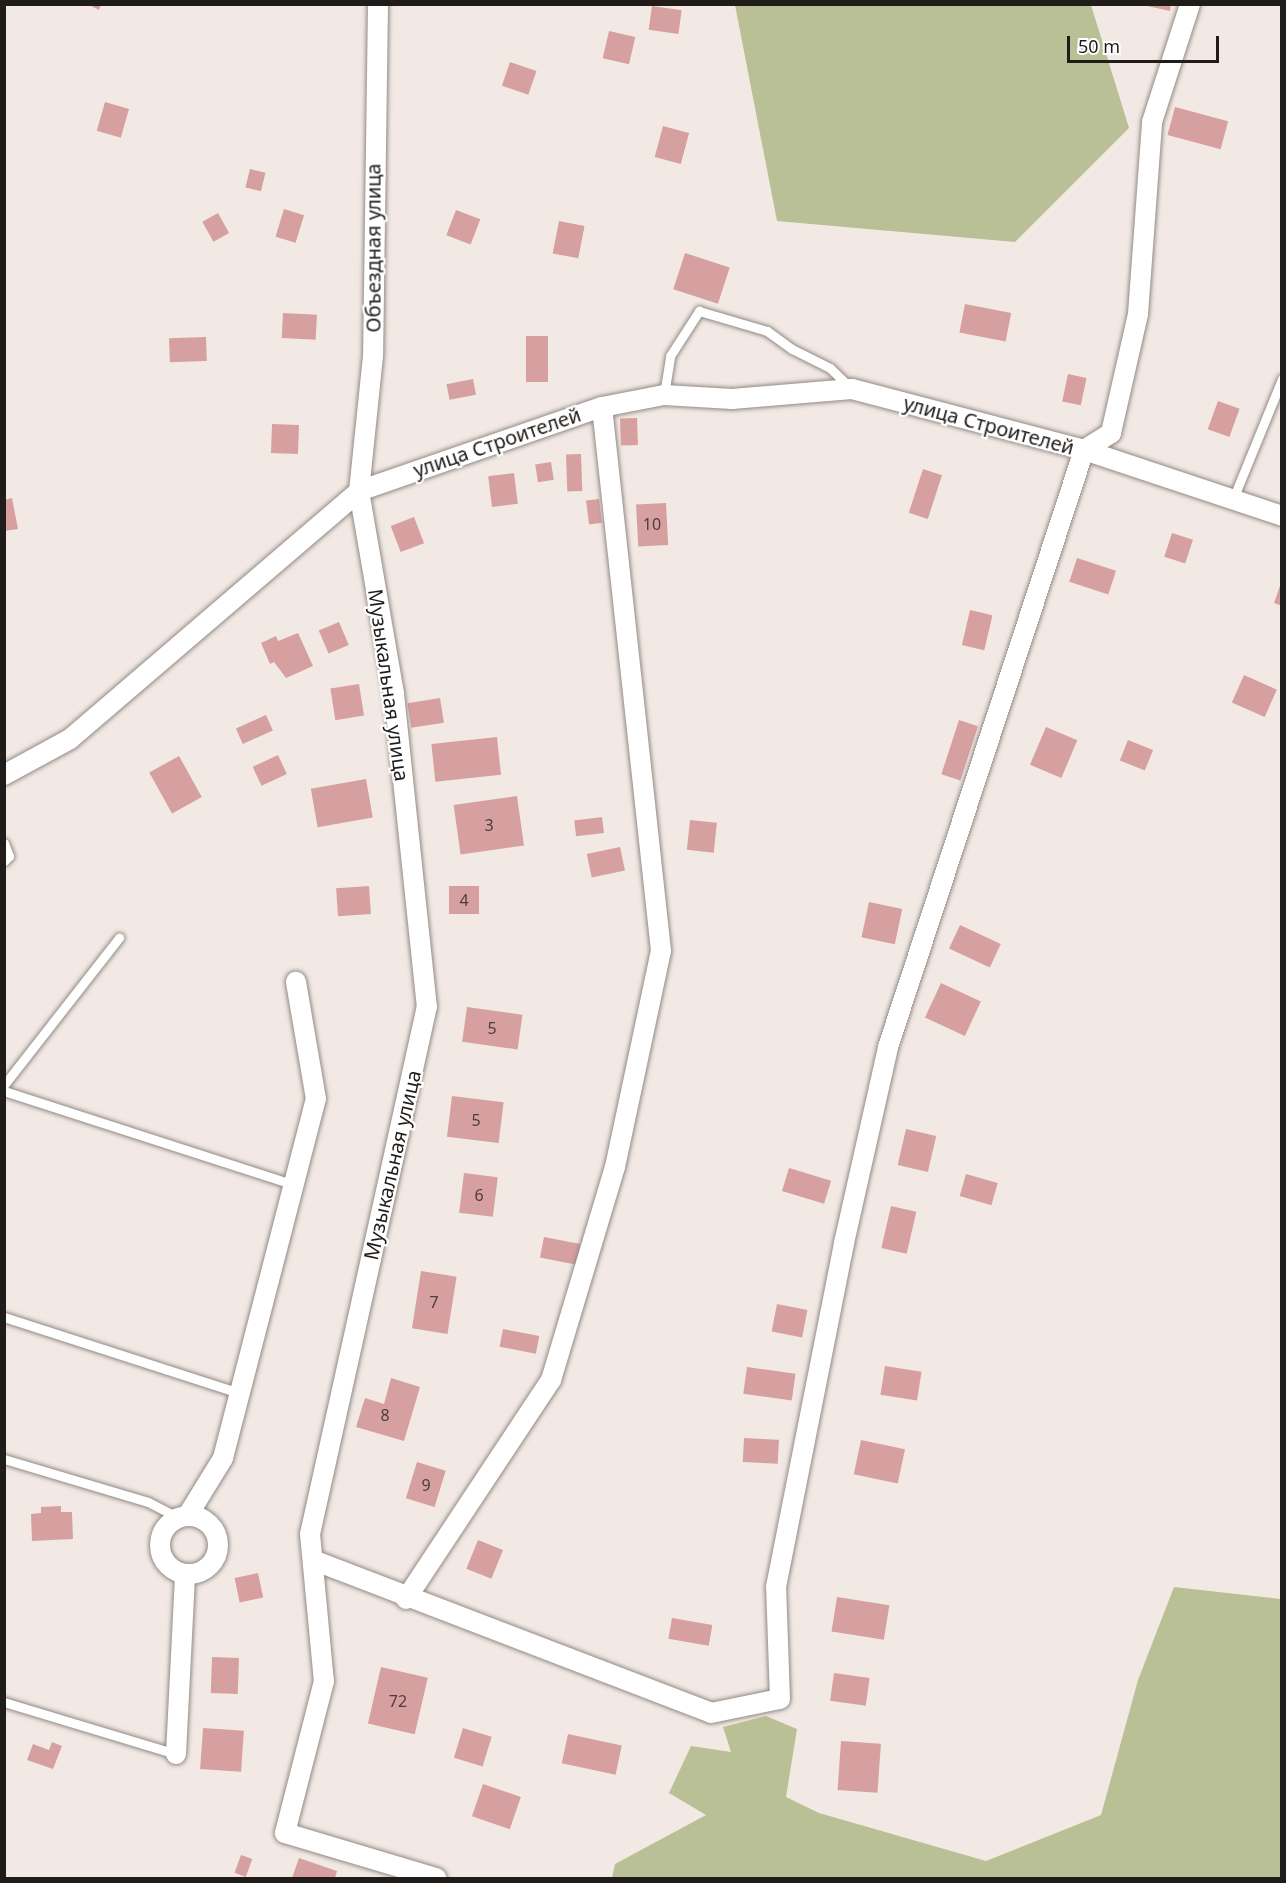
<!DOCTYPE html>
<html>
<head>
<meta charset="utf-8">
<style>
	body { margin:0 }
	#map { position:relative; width:1286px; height:1883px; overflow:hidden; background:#f3e9e4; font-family:"Noto Sans",sans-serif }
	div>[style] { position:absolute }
	.green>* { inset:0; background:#b9c096 }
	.building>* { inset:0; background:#d6a0a0; transform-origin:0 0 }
	.roads { filter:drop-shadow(0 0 2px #928a85) drop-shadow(0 0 2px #928a85) }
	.lane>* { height:9px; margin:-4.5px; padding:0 4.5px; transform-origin:4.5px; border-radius:4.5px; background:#fff }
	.street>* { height:20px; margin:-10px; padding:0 10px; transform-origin:10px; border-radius:10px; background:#fff }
	.street>.ring { margin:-10px; padding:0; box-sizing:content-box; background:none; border:20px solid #fff; border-radius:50% }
	span { translate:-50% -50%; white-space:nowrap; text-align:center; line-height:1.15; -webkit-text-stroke:4.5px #fff; paint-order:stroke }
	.number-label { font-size:16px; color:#4d3d3c }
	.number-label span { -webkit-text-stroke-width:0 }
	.street-label { font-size:20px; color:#1f1c1a }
	.frame { position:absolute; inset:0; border:6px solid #1f1c1a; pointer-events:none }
	.scale { position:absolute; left:1067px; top:36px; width:152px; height:27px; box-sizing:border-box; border:3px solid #1f1c1a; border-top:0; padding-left:8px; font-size:18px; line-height:21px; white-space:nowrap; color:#1f1c1a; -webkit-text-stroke:4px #fff; paint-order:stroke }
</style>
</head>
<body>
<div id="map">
	<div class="green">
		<i style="clip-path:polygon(735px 5px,1091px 5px,1129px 128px,1015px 242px,777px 221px)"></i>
		<i style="clip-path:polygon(1174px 1587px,1281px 1599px,1281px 1878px,612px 1878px,615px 1864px,706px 1815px,669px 1793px,691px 1746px,731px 1752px,723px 1727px,766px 1716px,797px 1729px,786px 1797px,819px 1813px,986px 1861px,1101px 1815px,1138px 1680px)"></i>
	</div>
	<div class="building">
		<i style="clip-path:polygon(87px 4px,101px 4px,99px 10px)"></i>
		<i style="clip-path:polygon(1138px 4px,1171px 4px,1170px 11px)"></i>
		<i style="left:652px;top:6px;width:30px;height:24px;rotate:8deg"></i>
		<i style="left:609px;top:31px;width:27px;height:28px;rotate:13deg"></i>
		<i style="left:510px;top:62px;width:28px;height:25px;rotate:19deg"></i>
		<i style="left:105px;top:102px;width:25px;height:30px;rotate:16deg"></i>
		<i style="left:1175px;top:107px;width:55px;height:29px;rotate:15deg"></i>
		<i style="left:663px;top:126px;width:27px;height:32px;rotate:15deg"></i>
		<i style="left:250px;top:169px;width:16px;height:19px;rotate:14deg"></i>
		<i style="left:284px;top:209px;width:21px;height:29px;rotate:17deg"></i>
		<i style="left:456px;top:210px;width:26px;height:27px;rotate:21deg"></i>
		<i style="left:218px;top:213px;width:23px;height:18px;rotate:61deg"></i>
		<i style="left:559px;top:221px;width:26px;height:33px;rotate:11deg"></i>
		<i style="left:685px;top:253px;width:47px;height:38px;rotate:18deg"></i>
		<i style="left:965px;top:304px;width:47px;height:29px;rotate:11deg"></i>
		<i style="left:283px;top:313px;width:34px;height:25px;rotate:3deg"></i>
		<i style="left:526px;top:336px;width:22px;height:46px"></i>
		<i style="left:206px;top:337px;width:24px;height:37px;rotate:88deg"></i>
		<i style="left:1068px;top:374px;width:19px;height:28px;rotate:12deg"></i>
		<i style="left:473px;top:379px;width:16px;height:27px;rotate:79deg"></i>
		<i style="left:1218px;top:401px;width:23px;height:30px;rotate:20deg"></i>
		<i style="left:637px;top:418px;width:27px;height:17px;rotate:88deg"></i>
		<i style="left:272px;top:424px;width:27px;height:29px;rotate:2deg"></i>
		<i style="left:581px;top:454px;width:37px;height:15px;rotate:88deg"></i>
		<i style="left:551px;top:462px;width:18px;height:16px;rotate:81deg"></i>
		<i style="left:923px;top:469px;width:20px;height:46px;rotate:18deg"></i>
		<i style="left:514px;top:473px;width:31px;height:26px;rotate:83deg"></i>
		<i style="clip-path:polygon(12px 498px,18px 529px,4px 531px,4px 500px)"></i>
		<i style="left:599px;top:499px;width:24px;height:13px;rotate:83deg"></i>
		<i style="left:666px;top:503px;width:42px;height:30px;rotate:87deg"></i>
		<i style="left:414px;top:517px;width:28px;height:25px;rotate:69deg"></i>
		<i style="left:1172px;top:533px;width:22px;height:25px;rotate:18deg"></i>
		<i style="left:1077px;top:558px;width:41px;height:25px;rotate:18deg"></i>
		<i style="clip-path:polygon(1281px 583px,1282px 583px,1282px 606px,1274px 603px)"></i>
		<i style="left:970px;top:610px;width:23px;height:36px;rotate:13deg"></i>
		<i style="left:339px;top:622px;width:25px;height:22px;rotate:67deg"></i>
		<i style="clip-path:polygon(298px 633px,313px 666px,286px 678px,274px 662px,270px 664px,261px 643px,276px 636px,278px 641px)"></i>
		<i style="left:1244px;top:675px;width:36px;height:30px;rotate:24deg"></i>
		<i style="left:359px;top:684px;width:32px;height:29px;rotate:81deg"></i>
		<i style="left:440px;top:698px;width:25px;height:33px;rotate:81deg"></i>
		<i style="left:266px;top:715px;width:17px;height:33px;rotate:66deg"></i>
		<i style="left:959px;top:720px;width:20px;height:57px;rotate:18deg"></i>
		<i style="left:1046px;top:727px;width:34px;height:41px;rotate:23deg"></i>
		<i style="left:497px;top:737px;width:38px;height:66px;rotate:84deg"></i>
		<i style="left:1128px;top:740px;width:27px;height:22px;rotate:22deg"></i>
		<i style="left:278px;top:755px;width:21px;height:28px;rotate:65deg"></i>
		<i style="left:179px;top:756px;width:47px;height:34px;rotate:61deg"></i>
		<i style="left:366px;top:779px;width:39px;height:56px;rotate:80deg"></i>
		<i style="left:517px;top:796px;width:50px;height:64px;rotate:82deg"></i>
		<i style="left:602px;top:817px;width:16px;height:28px;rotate:83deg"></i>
		<i style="left:690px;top:820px;width:27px;height:30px;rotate:6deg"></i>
		<i style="left:620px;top:847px;width:24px;height:34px;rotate:78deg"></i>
		<i style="left:369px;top:886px;width:28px;height:33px;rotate:86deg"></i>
		<i style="left:479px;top:886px;width:28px;height:30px;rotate:90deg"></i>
		<i style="left:869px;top:902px;width:34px;height:36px;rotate:12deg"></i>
		<i style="left:960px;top:925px;width:45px;height:26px;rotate:25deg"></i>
		<i style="left:941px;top:983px;width:44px;height:38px;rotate:25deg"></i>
		<i style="left:467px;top:1007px;width:56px;height:35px;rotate:8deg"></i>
		<i style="left:452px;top:1096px;width:52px;height:41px;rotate:7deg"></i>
		<i style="left:906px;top:1129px;width:31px;height:37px;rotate:13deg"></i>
		<i style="left:789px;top:1168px;width:44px;height:24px;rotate:17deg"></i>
		<i style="left:464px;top:1173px;width:34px;height:40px;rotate:7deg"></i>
		<i style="left:966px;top:1174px;width:33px;height:23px;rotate:16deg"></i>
		<i style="left:891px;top:1206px;width:26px;height:43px;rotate:13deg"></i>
		<i style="left:544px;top:1237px;width:37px;height:21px;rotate:11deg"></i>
		<i style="left:421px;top:1271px;width:36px;height:58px;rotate:9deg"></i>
		<i style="left:777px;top:1304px;width:31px;height:28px;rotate:11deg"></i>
		<i style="left:503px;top:1329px;width:37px;height:18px;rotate:11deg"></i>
		<i style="left:885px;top:1366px;width:37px;height:29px;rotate:9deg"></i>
		<i style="left:747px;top:1367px;width:49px;height:27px;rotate:8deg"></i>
		<i style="clip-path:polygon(391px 1378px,420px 1387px,404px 1441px,356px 1427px,365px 1398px,384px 1404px)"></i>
		<i style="left:744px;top:1438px;width:35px;height:24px;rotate:3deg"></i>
		<i style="left:861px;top:1440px;width:45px;height:35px;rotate:12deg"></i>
		<i style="left:417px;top:1462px;width:30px;height:38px;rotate:17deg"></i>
		<i style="clip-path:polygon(61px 1506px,61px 1512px,72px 1512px,73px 1539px,32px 1541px,31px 1514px,41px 1513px,41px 1507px)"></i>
		<i style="left:478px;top:1540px;width:27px;height:31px;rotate:22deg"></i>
		<i style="left:258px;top:1573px;width:25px;height:24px;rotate:78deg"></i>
		<i style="left:837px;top:1597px;width:53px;height:35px;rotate:9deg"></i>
		<i style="left:672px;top:1618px;width:41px;height:21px;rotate:10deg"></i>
		<i style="left:212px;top:1657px;width:27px;height:36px;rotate:2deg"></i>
		<i style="left:381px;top:1667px;width:48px;height:58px;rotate:13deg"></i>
		<i style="left:834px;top:1673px;width:36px;height:28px;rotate:8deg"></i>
		<i style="left:203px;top:1728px;width:41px;height:41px;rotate:4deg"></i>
		<i style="left:463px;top:1728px;width:30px;height:31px;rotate:17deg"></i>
		<i style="left:568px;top:1734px;width:55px;height:30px;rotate:12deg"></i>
		<i style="left:841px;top:1741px;width:40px;height:49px;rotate:4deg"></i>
		<i style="clip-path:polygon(52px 1742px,62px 1746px,53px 1769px,27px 1760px,33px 1744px,49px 1750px)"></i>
		<i style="left:483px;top:1784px;width:40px;height:34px;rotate:19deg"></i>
		<i style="left:241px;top:1855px;width:12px;height:19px;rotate:20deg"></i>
		<i style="clip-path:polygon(299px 1858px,337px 1871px,335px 1878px,292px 1878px)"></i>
	</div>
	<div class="roads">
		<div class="lane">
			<i style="left:664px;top:395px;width:39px;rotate:-81deg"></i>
			<i style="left:670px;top:356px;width:54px;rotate:-57.2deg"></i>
			<i style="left:699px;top:311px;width:71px;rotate:16.4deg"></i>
			<i style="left:767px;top:331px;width:31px;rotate:36deg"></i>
			<i style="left:792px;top:349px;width:42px;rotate:26.6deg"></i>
			<i style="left:830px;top:368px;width:28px;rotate:44deg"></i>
			<i style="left:1233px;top:499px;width:130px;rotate:-67.8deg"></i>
			<i style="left:4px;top:843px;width:14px;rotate:69deg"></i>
			<i style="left:9px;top:856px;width:7px;rotate:135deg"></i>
			<i style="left:4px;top:1085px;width:187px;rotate:-52deg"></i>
			<i style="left:4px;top:1091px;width:306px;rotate:17.9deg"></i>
			<i style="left:4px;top:1317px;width:248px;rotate:17.9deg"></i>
			<i style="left:4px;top:1459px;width:150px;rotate:16.6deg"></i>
			<i style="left:148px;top:1502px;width:34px;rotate:27deg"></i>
			<i style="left:4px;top:1702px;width:180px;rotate:16.8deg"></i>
		</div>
		<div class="street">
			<i style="left:378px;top:4px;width:352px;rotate:90.8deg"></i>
			<i style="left:373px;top:356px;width:136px;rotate:95.9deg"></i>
			<i style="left:359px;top:491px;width:206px;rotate:80.2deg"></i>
			<i style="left:394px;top:694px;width:314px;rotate:84deg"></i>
			<i style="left:427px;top:1006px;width:541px;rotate:102.49deg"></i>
			<i style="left:310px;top:1534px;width:148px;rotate:84.6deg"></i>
			<i style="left:324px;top:1681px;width:157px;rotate:104.4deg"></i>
			<i style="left:285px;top:1833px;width:158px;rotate:16.6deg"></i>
			<i style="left:4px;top:775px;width:75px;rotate:-28.6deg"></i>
			<i style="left:70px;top:739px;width:381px;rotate:-40.6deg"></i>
			<i style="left:359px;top:491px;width:257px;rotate:-19.1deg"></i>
			<i style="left:602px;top:407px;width:63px;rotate:-11deg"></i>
			<i style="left:664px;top:395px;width:68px;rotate:3.4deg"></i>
			<i style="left:732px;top:399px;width:120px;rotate:-4.8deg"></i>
			<i style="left:852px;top:389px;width:240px;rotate:14.7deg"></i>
			<i style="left:1084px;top:450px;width:209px;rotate:18.4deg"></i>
			<i style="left:188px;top:1515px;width:67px;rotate:-58.4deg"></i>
			<i style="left:223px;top:1458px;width:371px;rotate:-75.5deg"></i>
			<i style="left:316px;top:1099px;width:119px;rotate:-99.7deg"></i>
			<i class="ring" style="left:160px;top:1516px;width:38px;height:38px"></i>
			<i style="left:313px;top:1560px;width:426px;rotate:21deg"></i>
			<i style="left:711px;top:1713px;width:70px;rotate:-11.5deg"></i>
			<i style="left:780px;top:1699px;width:112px;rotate:-92deg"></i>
			<i style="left:776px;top:1587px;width:351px;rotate:-78.8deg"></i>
			<i style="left:844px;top:1243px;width:201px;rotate:-77.3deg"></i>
			<i style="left:888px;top:1047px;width:628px;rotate:-71.82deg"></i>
			<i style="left:1084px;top:450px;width:32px;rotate:-32deg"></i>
			<i style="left:1111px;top:433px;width:122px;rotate:-77.2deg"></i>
			<i style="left:1138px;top:314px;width:193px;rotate:-85.8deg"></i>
			<i style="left:1152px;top:122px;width:124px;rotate:-72.1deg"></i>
			<i style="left:406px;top:1599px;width:263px;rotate:-56.5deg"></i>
			<i style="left:551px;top:1380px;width:222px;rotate:-73.3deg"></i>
			<i style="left:615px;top:1167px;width:221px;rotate:-78deg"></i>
			<i style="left:661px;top:951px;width:547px;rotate:-96.19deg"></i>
			<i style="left:176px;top:1754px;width:180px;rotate:-87.1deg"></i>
		</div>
	</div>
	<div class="number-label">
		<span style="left:652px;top:524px">10</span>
		<span style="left:489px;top:825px">3</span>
		<span style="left:464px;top:900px">4</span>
		<span style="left:492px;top:1028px">5</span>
		<span style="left:476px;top:1120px">5</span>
		<span style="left:479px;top:1195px">6</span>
		<span style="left:434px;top:1302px">7</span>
		<span style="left:385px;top:1415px">8</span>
		<span style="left:426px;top:1485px">9</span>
		<span style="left:398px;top:1701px">72</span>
	</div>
	<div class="street-label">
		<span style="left:373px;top:248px;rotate:-90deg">Объездная улица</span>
		<span style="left:989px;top:425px;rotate:15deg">улица Строителей</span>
		<span style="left:497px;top:442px;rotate:-19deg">улица Строителей</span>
		<span style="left:389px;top:685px;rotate:82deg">Музыкальная улица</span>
		<span style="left:392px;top:1165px;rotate:-77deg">Музыкальная улица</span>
	</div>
	<div class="frame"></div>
	<div class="scale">50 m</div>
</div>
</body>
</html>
